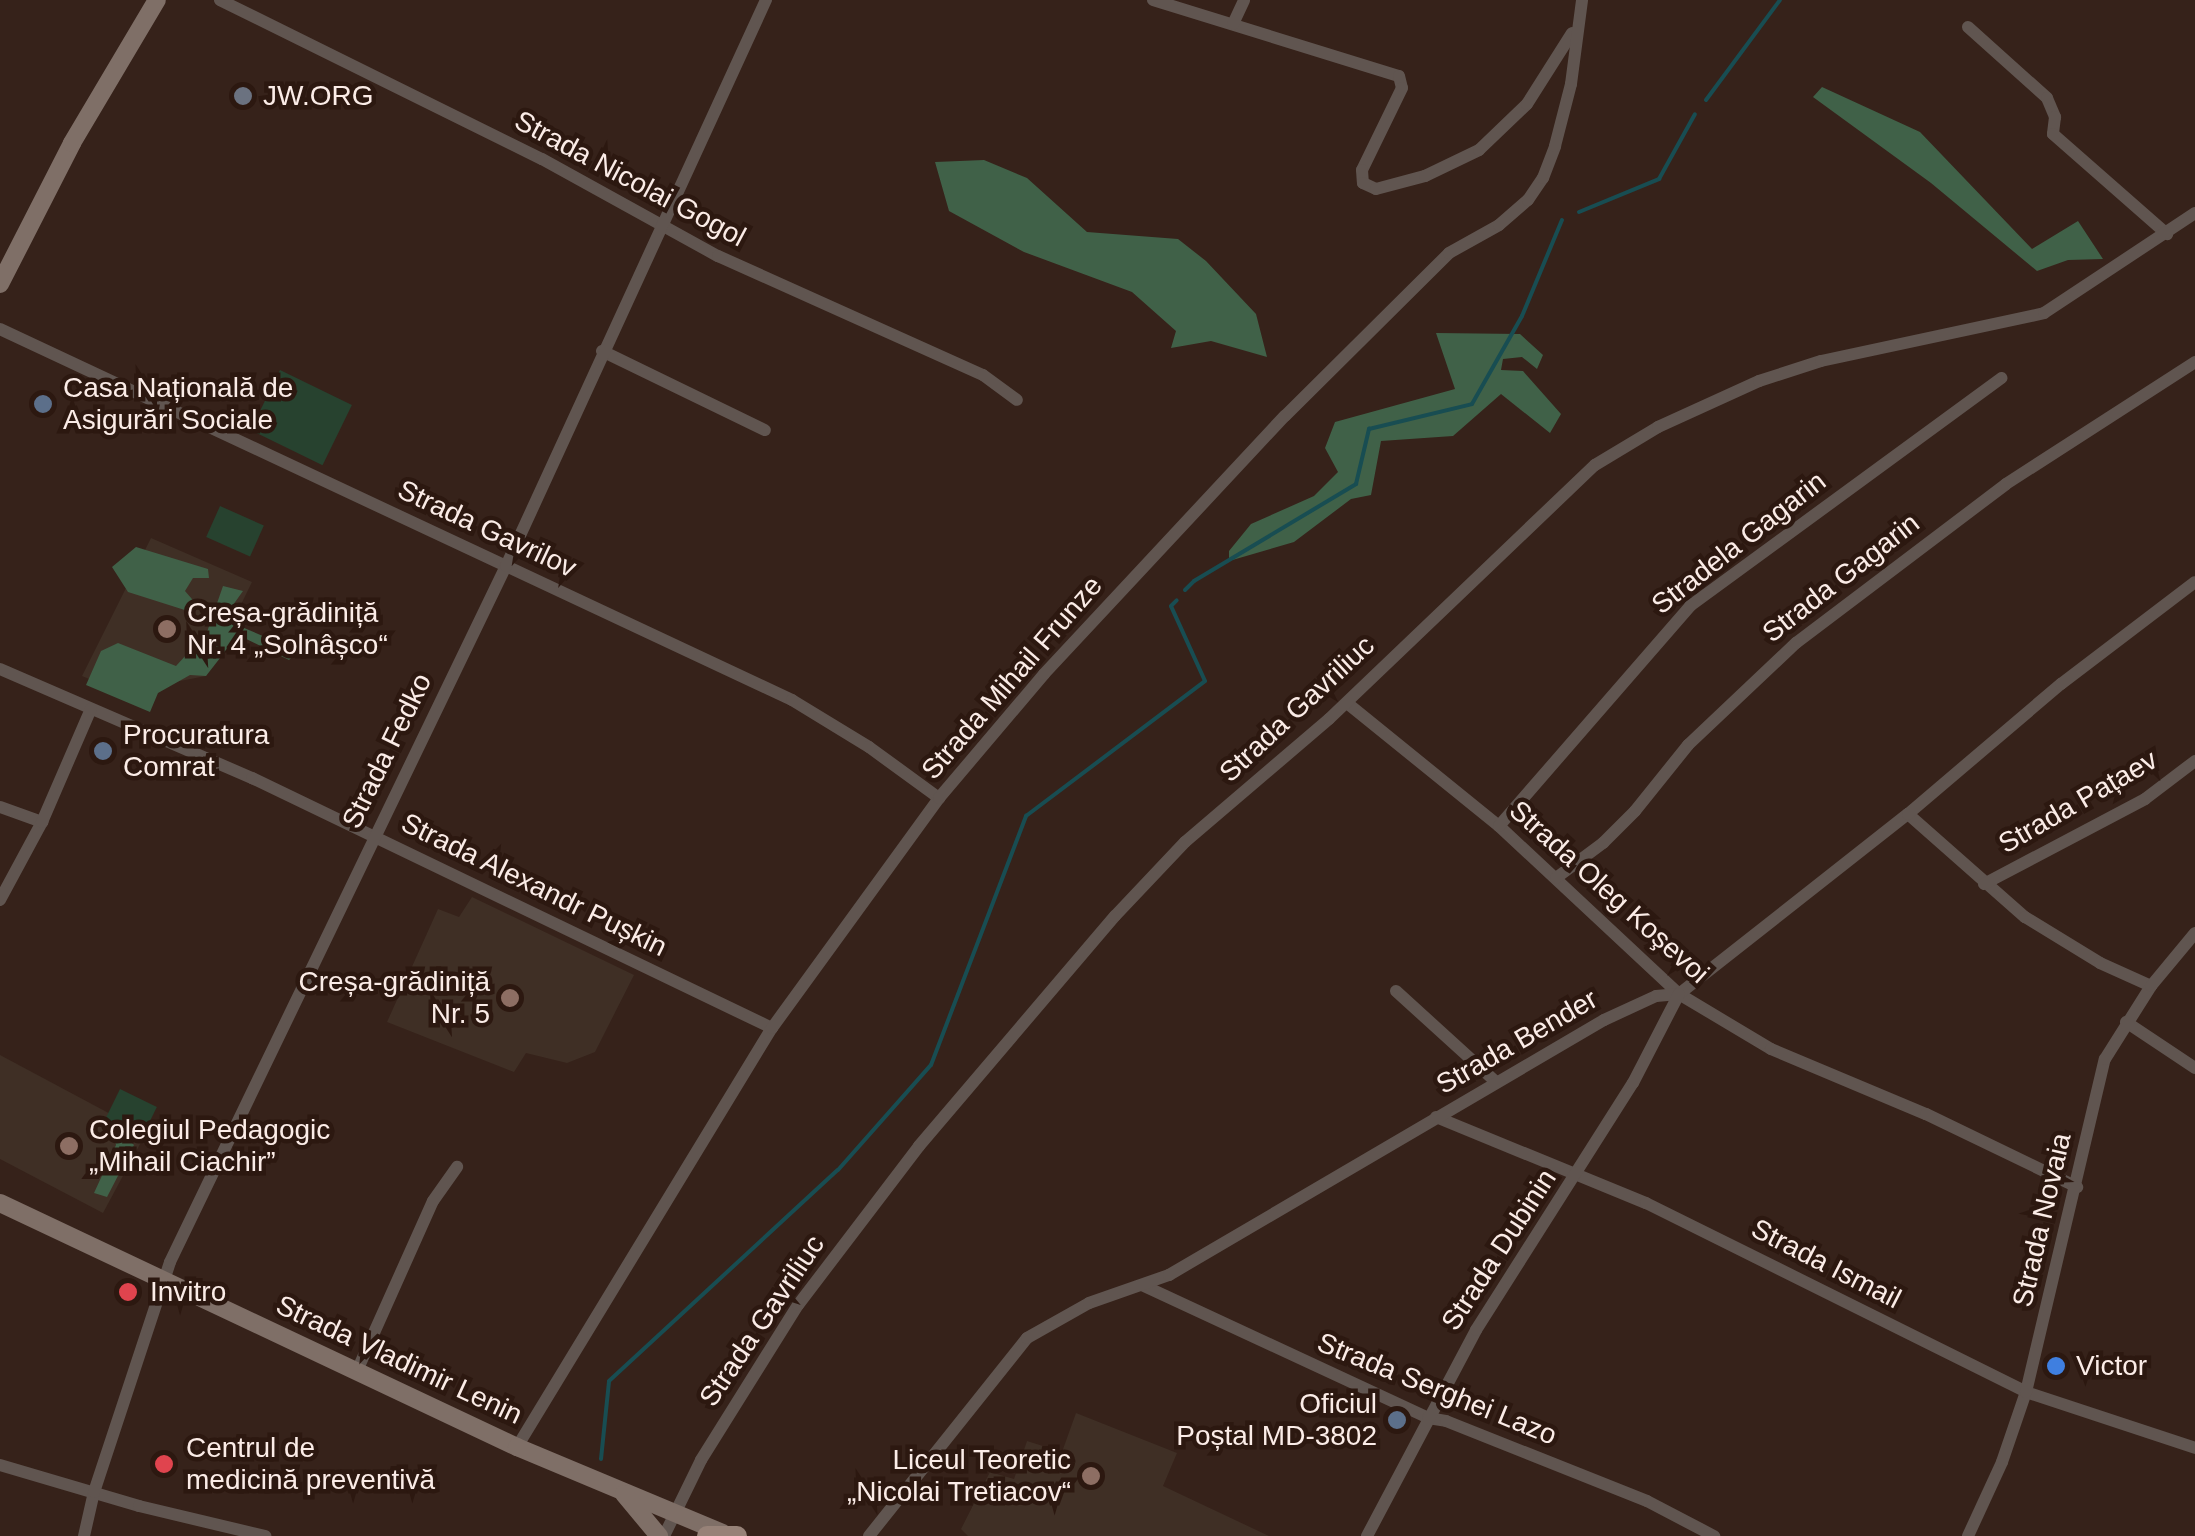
<!DOCTYPE html>
<html>
<head>
<meta charset="utf-8">
<style>
	body { margin:0 }
	#map { position:relative; width:2195px; height:1536px; overflow:hidden; background:#36221a; font-family:Helvetica,sans-serif }
	div>[style] { position:absolute }
	.education>* { inset:0; background:#3f2f25 }
	.green>* { inset:0; background:#27422f; transform-origin:0 0 }
	.forest>* { inset:0; background:#406148 }
	.stream>* { height:4px; margin:-2px; padding:0 2px; transform-origin:2px; border-radius:2px; background:#184d52 }
	.street>* { height:12px; margin:-6px; padding:0 6px; transform-origin:6px; border-radius:6px; background:#605550 }
	.secondary>* { height:18px; margin:-9px; padding:0 9px; transform-origin:9px; border-radius:9px; background:#7f6f67 }
	.primary>* { height:20px; margin:-10px; padding:0 10px; transform-origin:10px; border-radius:10px; background:#978278 }
	.dots>* { width:28px; height:28px; translate:-50% -50%; box-sizing:border-box; border:5px solid #2c1810; border-radius:50% }
	span { translate:-50% -50%; white-space:nowrap; text-align:center; line-height:1.15; -webkit-text-stroke:9px #2c1810; paint-order:stroke }
	.poi-label { font-size:28px; color:#fbece7 }
	.left { translate:0 -50%; text-align:left }
	.right { translate:-100% -50%; text-align:right }
	.street-label { font-size:28px; color:#fbece7 }
</style>
</head>
<body>
<div id="map">
	<div class="education">
		<i style="clip-path:polygon(151px 538px,252px 582px,206px 676px,154px 686px,146px 703px,82px 676px)"></i>
		<i style="clip-path:polygon(472px 897px,634px 975px,595px 1052px,567px 1063px,526px 1053px,514px 1072px,387px 1022px,438px 909px,459px 917px)"></i>
		<i style="clip-path:polygon(0 1055px,146px 1133px,103px 1213px,0 1159px)"></i>
		<i style="clip-path:polygon(1076px 1413px,1177px 1453px,1163px 1486px,1269px 1536px,968px 1536px,961px 1529px,990px 1472px,1014px 1479px,1027px 1441px,1062px 1452px)"></i>
	</div>
	<div class="green">
		<i style="left:280px;top:370px;width:80px;height:67px;rotate:26deg"></i>
		<i style="left:220px;top:506px;width:48px;height:34px;rotate:24deg"></i>
		<i style="left:120px;top:1089px;width:41px;height:34px;rotate:26deg"></i>
	</div>
	<div class="forest">
		<i style="clip-path:polygon(1822px 87px,1920px 132px,2032px 249px,2078px 221px,2103px 259px,2068px 260px,2037px 271px,1931px 183px,1813px 97px)"></i>
		<i style="clip-path:polygon(984px 160px,1027px 178px,1087px 232px,1178px 239px,1206px 261px,1256px 314px,1267px 357px,1211px 341px,1171px 348px,1176px 331px,1132px 292px,1024px 252px,949px 211px,935px 162px)"></i>
		<i style="clip-path:polygon(1436px 333px,1520px 334px,1543px 355px,1537px 369px,1522px 357px,1503px 359px,1501px 370px,1523px 371px,1561px 414px,1550px 433px,1501px 394px,1453px 436px,1381px 441px,1371px 495px,1351px 499px,1294px 542px,1229px 561px,1229px 551px,1251px 524px,1314px 496px,1338px 472px,1325px 448px,1335px 422px,1455px 389px)"></i>
		<i style="clip-path:polygon(136px 547px,208px 569px,209px 578px,193px 578px,185px 591px,198px 606px,191px 612px,128px 592px,112px 567px)"></i>
		<i style="clip-path:polygon(223px 586px,243px 591px,223px 619px,298px 651px,289px 660px,238px 635px,206px 676px,190px 675px,158px 693px,150px 712px,86px 685px,101px 651px,118px 643px,176px 666px,207px 632px)"></i>
		<i style="clip-path:polygon(109px 1120px,134px 1145px,107px 1197px,94px 1193px,116px 1145px)"></i>
	</div>
	<div class="stream">
		<i style="left:1706px;top:100px;width:124px;rotate:-53.5deg"></i>
		<i style="left:1579px;top:212px;width:87px;rotate:-22.4deg"></i>
		<i style="left:1659px;top:179px;width:74px;rotate:-61deg"></i>
		<i style="left:1185px;top:590px;width:13px;rotate:-45deg"></i>
		<i style="left:1194px;top:581px;width:189px;rotate:-30.9deg"></i>
		<i style="left:1356px;top:484px;width:57px;rotate:-76.7deg"></i>
		<i style="left:1369px;top:429px;width:106px;rotate:-13.6deg"></i>
		<i style="left:1472px;top:404px;width:101px;rotate:-60.4deg"></i>
		<i style="left:1522px;top:316px;width:104px;rotate:-67.4deg"></i>
		<i style="left:601px;top:1459px;width:78px;rotate:-84.1deg"></i>
		<i style="left:609px;top:1381px;width:311px;rotate:-42.7deg"></i>
		<i style="left:838px;top:1170px;width:140px;rotate:-48.5deg"></i>
		<i style="left:931px;top:1065px;width:267px;rotate:-69.1deg"></i>
		<i style="left:1026px;top:816px;width:224px;rotate:-37deg"></i>
		<i style="left:1205px;top:681px;width:82px;rotate:-114.4deg"></i>
		<i style="left:1171px;top:606px;width:8px;rotate:-45deg"></i>
	</div>
	<div class="street">
		<i style="left:220px;top:0;width:359px;rotate:26.3deg"></i>
		<i style="left:542px;top:159px;width:201px;rotate:28.9deg"></i>
		<i style="left:718px;top:256px;width:290px;rotate:24.2deg"></i>
		<i style="left:983px;top:375px;width:42px;rotate:36.3deg"></i>
		<i style="left:1153px;top:0;width:257px;rotate:17.2deg"></i>
		<i style="left:1399px;top:76px;width:12px;rotate:76deg"></i>
		<i style="left:1402px;top:88px;width:91px;rotate:116deg"></i>
		<i style="left:1362px;top:170px;width:13px;rotate:86deg"></i>
		<i style="left:1363px;top:183px;width:14px;rotate:25deg"></i>
		<i style="left:1376px;top:189px;width:51px;rotate:-14.9deg"></i>
		<i style="left:1425px;top:176px;width:60px;rotate:-25.7deg"></i>
		<i style="left:1479px;top:150px;width:66px;rotate:-43.8deg"></i>
		<i style="left:1527px;top:104px;width:84px;rotate:-57.6deg"></i>
		<i style="left:1233px;top:24px;width:26px;rotate:-65deg"></i>
		<i style="left:1968px;top:27px;width:106px;rotate:41.9deg"></i>
		<i style="left:2047px;top:98px;width:21px;rotate:67deg"></i>
		<i style="left:2055px;top:117px;width:17px;rotate:97deg"></i>
		<i style="left:2053px;top:134px;width:152px;rotate:41.3deg"></i>
		<i style="left:0;top:329px;width:875px;rotate:25.1deg"></i>
		<i style="left:792px;top:700px;width:90px;rotate:31.4deg"></i>
		<i style="left:869px;top:747px;width:87px;rotate:36.1deg"></i>
		<i style="left:602px;top:351px;width:181px;rotate:25.9deg"></i>
		<i style="left:0;top:669px;width:275px;rotate:23.4deg"></i>
		<i style="left:252px;top:778px;width:577px;rotate:25.68deg"></i>
		<i style="left:1347px;top:703px;width:196px;rotate:39deg"></i>
		<i style="left:1499px;top:826px;width:246px;rotate:43deg"></i>
		<i style="left:1679px;top:994px;width:107px;rotate:30.9deg"></i>
		<i style="left:1771px;top:1049px;width:168px;rotate:22.8deg"></i>
		<i style="left:1926px;top:1114px;width:168px;rotate:25.8deg"></i>
		<i style="left:0;top:807px;width:45px;rotate:19.7deg"></i>
		<i style="left:1908px;top:814px;width:156px;rotate:41.4deg"></i>
		<i style="left:2025px;top:917px;width:88px;rotate:31.5deg"></i>
		<i style="left:2100px;top:963px;width:56px;rotate:24.3deg"></i>
		<i style="left:1499px;top:826px;width:291px;rotate:-49deg"></i>
		<i style="left:1690px;top:606px;width:386px;rotate:-36.2deg"></i>
		<i style="left:1556px;top:878px;width:59px;rotate:-36.7deg"></i>
		<i style="left:1603px;top:843px;width:45px;rotate:-45deg"></i>
		<i style="left:1635px;top:811px;width:85px;rotate:-51.2deg"></i>
		<i style="left:1688px;top:745px;width:149px;rotate:-43.4deg"></i>
		<i style="left:1796px;top:643px;width:263px;rotate:-37.1deg"></i>
		<i style="left:2006px;top:484px;width:225px;rotate:-32.8deg"></i>
		<i style="left:1984px;top:884px;width:182px;rotate:-27.8deg"></i>
		<i style="left:2145px;top:799px;width:63px;rotate:-37.2deg"></i>
		<i style="left:0;top:900px;width:89px;rotate:-61.7deg"></i>
		<i style="left:42px;top:822px;width:123px;rotate:-66.6deg"></i>
		<i style="left:1396px;top:991px;width:134px;rotate:42.3deg"></i>
		<i style="left:2126px;top:1022px;width:83px;rotate:33.7deg"></i>
		<i style="left:1436px;top:1117px;width:227px;rotate:22.3deg"></i>
		<i style="left:1646px;top:1203px;width:424px;rotate:26.4deg"></i>
		<i style="left:2026px;top:1392px;width:178px;rotate:18.3deg"></i>
		<i style="left:1142px;top:1285px;width:315px;rotate:24.9deg"></i>
		<i style="left:1428px;top:1418px;width:18px;rotate:9deg"></i>
		<i style="left:1446px;top:1421px;width:216px;rotate:21.7deg"></i>
		<i style="left:1647px;top:1501px;width:76px;rotate:27.6deg"></i>
		<i style="left:356px;top:1373px;width:188px;rotate:-65.9deg"></i>
		<i style="left:433px;top:1201px;width:42px;rotate:-54.8deg"></i>
		<i style="left:517px;top:1447px;width:490px;rotate:-58.7deg"></i>
		<i style="left:772px;top:1028px;width:284px;rotate:-54deg"></i>
		<i style="left:939px;top:798px;width:162px;rotate:-49.7deg"></i>
		<i style="left:1044px;top:674px;width:353px;rotate:-47deg"></i>
		<i style="left:1285px;top:416px;width:231px;rotate:-44.8deg"></i>
		<i style="left:1449px;top:253px;width:57px;rotate:-29.2deg"></i>
		<i style="left:1499px;top:225px;width:38px;rotate:-41deg"></i>
		<i style="left:1528px;top:200px;width:27px;rotate:-56deg"></i>
		<i style="left:1543px;top:178px;width:34px;rotate:-69deg"></i>
		<i style="left:1555px;top:146px;width:64px;rotate:-75.5deg"></i>
		<i style="left:1571px;top:84px;width:85px;rotate:-82.5deg"></i>
		<i style="left:0;top:1465px;width:145px;rotate:16.4deg"></i>
		<i style="left:139px;top:1506px;width:130px;rotate:13.4deg"></i>
		<i style="left:84px;top:1536px;width:45px;rotate:-77.2deg"></i>
		<i style="left:94px;top:1492px;width:242px;rotate:-71.7deg"></i>
		<i style="left:170px;top:1262px;width:773px;rotate:-64.23deg"></i>
		<i style="left:506px;top:566px;width:623px;rotate:-65.33deg"></i>
		<i style="left:664px;top:1536px;width:85px;rotate:-64deg"></i>
		<i style="left:701px;top:1460px;width:183px;rotate:-58deg"></i>
		<i style="left:798px;top:1305px;width:200px;rotate:-52.7deg"></i>
		<i style="left:919px;top:1146px;width:302px;rotate:-49.6deg"></i>
		<i style="left:1115px;top:916px;width:102px;rotate:-46.6deg"></i>
		<i style="left:1185px;top:842px;width:189px;rotate:-40.5deg"></i>
		<i style="left:1329px;top:719px;width:368px;rotate:-43.7deg"></i>
		<i style="left:1595px;top:465px;width:74px;rotate:-31.1deg"></i>
		<i style="left:1658px;top:427px;width:111px;rotate:-24.5deg"></i>
		<i style="left:1759px;top:381px;width:65px;rotate:-17.9deg"></i>
		<i style="left:1821px;top:361px;width:228px;rotate:-12.1deg"></i>
		<i style="left:2044px;top:313px;width:181px;rotate:-33.5deg"></i>
		<i style="left:869px;top:1536px;width:253px;rotate:-51.4deg"></i>
		<i style="left:1027px;top:1338px;width:71px;rotate:-29.4deg"></i>
		<i style="left:1089px;top:1303px;width:85px;rotate:-19.3deg"></i>
		<i style="left:1169px;top:1275px;width:504px;rotate:-30.38deg"></i>
		<i style="left:1604px;top:1020px;width:57px;rotate:-24.8deg"></i>
		<i style="left:1656px;top:996px;width:23px;rotate:-5deg"></i>
		<i style="left:1679px;top:994px;width:291px;rotate:-38.2deg"></i>
		<i style="left:1908px;top:814px;width:201px;rotate:-40.4deg"></i>
		<i style="left:2061px;top:684px;width:168px;rotate:-37.3deg"></i>
		<i style="left:1367px;top:1536px;width:233px;rotate:-62.1deg"></i>
		<i style="left:1476px;top:1330px;width:293px;rotate:-57.6deg"></i>
		<i style="left:1633px;top:1083px;width:100px;rotate:-62.7deg"></i>
		<i style="left:1968px;top:1536px;width:81px;rotate:-65.3deg"></i>
		<i style="left:2002px;top:1462px;width:74px;rotate:-71.1deg"></i>
		<i style="left:2026px;top:1392px;width:342px;rotate:-76.7deg"></i>
		<i style="left:2105px;top:1059px;width:86px;rotate:-57.8deg"></i>
		<i style="left:2151px;top:986px;width:69px;rotate:-50.3deg"></i>
	</div>
	<div class="secondary">
		<i style="left:0;top:284px;width:158px;rotate:-62.9deg"></i>
		<i style="left:72px;top:143px;width:166px;rotate:-59.3deg"></i>
		<i style="left:0;top:1203px;width:572px;rotate:25.27deg"></i>
		<i style="left:517px;top:1447px;width:223px;rotate:22.7deg"></i>
		<i style="left:624px;top:1494px;width:55px;rotate:50.2deg"></i>
	</div>
	<div class="primary">
		<i style="left:707px;top:1536px;width:30px"></i>
	</div>
	<div class="dots">
		<i style="left:243px;top:96px;background:#6b7280"></i>
		<i style="left:43px;top:404px;background:#5c6f8a"></i>
		<i style="left:167px;top:629px;background:#8d6e63"></i>
		<i style="left:103px;top:751px;background:#5c6f8a"></i>
		<i style="left:510px;top:998px;background:#8d6e63"></i>
		<i style="left:69px;top:1146px;background:#8d6e63"></i>
		<i style="left:128px;top:1292px;background:#e0444e"></i>
		<i style="left:2056px;top:1366px;background:#3f7fe0"></i>
		<i style="left:1397px;top:1420px;background:#5c6f8a"></i>
		<i style="left:164px;top:1464px;background:#e0444e"></i>
		<i style="left:1091px;top:1476px;background:#8d6e63"></i>
	</div>
	<div class="poi-label">
		<span class="left" style="left:263px;top:96px">JW.ORG</span>
		<span class="left" style="left:63px;top:404px">Casa Națională de<br>Asigurări Sociale</span>
		<span class="left" style="left:187px;top:629px">Creșa-grădiniță<br>Nr. 4 „Solnâșco“</span>
		<span class="left" style="left:123px;top:751px">Procuratura<br>Comrat</span>
		<span class="right" style="left:490px;top:998px">Creșa-grădiniță<br>Nr. 5</span>
		<span class="left" style="left:89px;top:1146px">Colegiul Pedagogic<br>„Mihail Ciachir”</span>
		<span class="left" style="left:150px;top:1292px">Invitro</span>
		<span class="left" style="left:2076px;top:1366px">Victor</span>
		<span class="right" style="left:1377px;top:1420px">Oficiul<br>Poștal MD-3802</span>
		<span class="left" style="left:186px;top:1464px">Centrul de<br>medicină preventivă</span>
		<span class="right" style="left:1071px;top:1476px">Liceul Teoretic<br>„Nicolai Tretiacov“</span>
	</div>
	<div class="street-label">
		<span style="left:630px;top:179px;rotate:28deg">Strada Nicolai Gogol</span>
		<span style="left:487px;top:529px;rotate:25deg">Strada Gavrilov</span>
		<span style="left:1739px;top:543px;rotate:-38deg">Stradela Gagarin</span>
		<span style="left:1841px;top:578px;rotate:-38deg">Strada Gagarin</span>
		<span style="left:1012px;top:678px;rotate:-49deg">Strada Mihail Frunze</span>
		<span style="left:1297px;top:709px;rotate:-43deg">Strada Gavriliuc</span>
		<span style="left:387px;top:751px;rotate:-64deg">Strada Fedko</span>
		<span style="left:2078px;top:802px;rotate:-30deg">Strada Pațaev</span>
		<span style="left:534px;top:885px;rotate:26deg">Strada Alexandr Pușkin</span>
		<span style="left:1609px;top:892px;rotate:42deg">Strada Oleg Koşevoi</span>
		<span style="left:1517px;top:1042px;rotate:-30deg">Strada Bender</span>
		<span style="left:2042px;top:1220px;rotate:-77deg">Strada Novaia</span>
		<span style="left:1499px;top:1250px;rotate:-57deg">Strada Dubinin</span>
		<span style="left:1826px;top:1264px;rotate:27deg">Strada Ismail</span>
		<span style="left:762px;top:1321px;rotate:-56deg">Strada Gavriliuc</span>
		<span style="left:399px;top:1360px;rotate:25deg">Strada Vladimir Lenin</span>
		<span style="left:1437px;top:1389px;rotate:22deg">Strada Serghei Lazo</span>
	</div>
</div>
</body>
</html>
